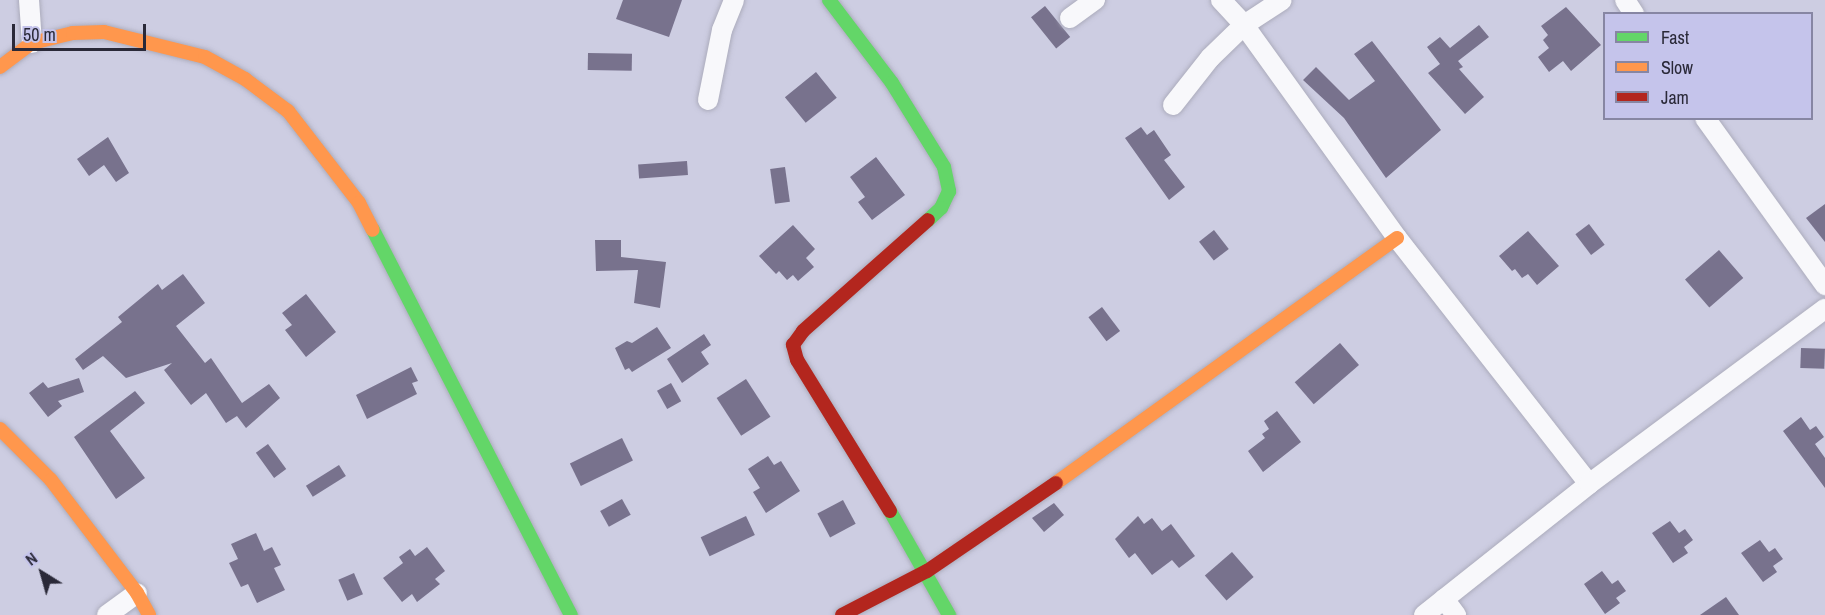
<!DOCTYPE html>
<html>
<head>
<meta charset="utf-8">
<style>
	body { margin:0 }
	#map { position:relative; width:1825px; height:615px; overflow:hidden; background:#cdcde2; font-family:"Archivo Narrow",sans-serif }
	div>[style] { position:absolute }
	.building>* { inset:0; background:#78728d; transform-origin:0 0 }
	.roads { filter:drop-shadow(0 0 2px #acacbc) drop-shadow(0 0 2px #acacbc) }
	.street>* { height:20px; margin:-10px; padding:0 10px; transform-origin:10px; border-radius:10px; background:#f8f8fb }
	.fast>* { height:14px; margin:-7px; padding:0 7px; transform-origin:7px; border-radius:7px; background:#63d668 }
	.slow>* { height:14px; margin:-7px; padding:0 7px; transform-origin:7px; border-radius:7px; background:#ff974d }
	.jam>* { height:14px; margin:-7px; padding:0 7px; transform-origin:7px; border-radius:7px; background:#b3261e }
	span { translate:-50% -50%; white-space:nowrap; text-align:center; line-height:1.15; -webkit-text-stroke:6px #c5c4eb; paint-order:stroke }
	.legend { position:absolute; left:1603px; top:12px; width:210px; height:108px; box-sizing:border-box; background:#c5c4eb; border:2px solid #8786a3; margin:0; padding:8px 10px; list-style:none; font-size:18px; color:#2a2938 }
	.legend li { display:flex; align-items:center; gap:12px; height:30px }
	.legend b { width:30px; border:2px solid #8786a3 }
	.north { position:absolute; left:12px; top:543px; width:60px; height:60px; -webkit-text-stroke:4px #c5c4eb; paint-order:stroke; rotate:323deg; font-size:16px; font-weight:700; line-height:24px; text-align:center; color:#2a2938 }
	.north::after { content:''; display:block; margin:auto; width:21px; height:27px; background:#2a2938; clip-path:polygon(50% 0,100% 100%,50% 72%,0 100%) }
	.scale { position:absolute; left:12px; top:24px; width:134px; height:27px; box-sizing:border-box; border:3px solid #2a2938; border-top:0; padding-left:8px; font-size:18px; line-height:21px; white-space:nowrap; color:#2a2938; -webkit-text-stroke:4px #c5c4eb; paint-order:stroke }
</style>
</head>
<body>
<div id="map">
	<div class="building">
		<i style="clip-path:polygon(623px 0,682px 0,669px 37px,616px 19px)"></i>
		<i style="left:1045px;top:6px;width:40px;height:18px;rotate:51deg"></i>
		<i style="clip-path:polygon(1566px 7px,1601px 45px,1571px 71px,1563px 61px,1549px 72px,1538px 57px,1549px 48px,1543px 40px,1548px 35px,1541px 26px)"></i>
		<i style="clip-path:polygon(1479px 25px,1489px 37px,1458px 61px,1463px 67px,1459px 69px,1484px 97px,1465px 114px,1428px 73px,1440px 64px,1427px 47px,1440px 37px,1450px 48px)"></i>
		<i style="clip-path:polygon(1372px 41px,1441px 130px,1386px 178px,1344px 118px,1303px 80px,1316px 67px,1349px 100px,1375px 81px,1354px 54px)"></i>
		<i style="left:588px;top:53px;width:44px;height:17px;rotate:1deg"></i>
		<i style="left:816px;top:72px;width:33px;height:40px;rotate:51deg"></i>
		<i style="clip-path:polygon(1141px 127px,1147px 135px,1154px 130px,1171px 155px,1164px 160px,1185px 187px,1169px 200px,1125px 138px)"></i>
		<i style="clip-path:polygon(108px 137px,129px 173px,116px 182px,104px 165px,89px 176px,77px 159px)"></i>
		<i style="clip-path:polygon(876px 157px,905px 195px,872px 220px,858px 202px,865px 197px,850px 177px)"></i>
		<i style="left:687px;top:161px;width:14px;height:49px;rotate:86deg"></i>
		<i style="left:785px;top:167px;width:35px;height:15px;rotate:82deg"></i>
		<i style="clip-path:polygon(1825px 204px,1825px 242px,1806px 218px)"></i>
		<i style="left:1589px;top:224px;width:26px;height:17px;rotate:53deg"></i>
		<i style="clip-path:polygon(793px 225px,815px 249px,806px 258px,814px 267px,798px 281px,793px 275px,787px 280px,779px 271px,776px 274px,759px 256px)"></i>
		<i style="left:1214px;top:230px;width:24px;height:19px;rotate:52deg"></i>
		<i style="clip-path:polygon(1528px 231px,1559px 266px,1537px 285px,1528px 274px,1522px 278px,1515px 269px,1512px 271px,1499px 256px)"></i>
		<i style="clip-path:polygon(595px 240px,621px 240px,621px 257px,666px 262px,660px 308px,634px 303px,638px 270px,596px 271px)"></i>
		<i style="left:1719px;top:250px;width:37px;height:45px;rotate:49deg"></i>
		<i style="clip-path:polygon(183px 274px,205px 303px,176px 326px,205px 363px,211px 358px,242px 403px,269px 384px,280px 398px,246px 428px,237px 416px,226px 423px,206px 393px,191px 405px,164px 370px,172px 363px,126px 378px,103px 356px,83px 370px,75px 359px,122px 322px,118px 317px,158px 284px,162px 290px)"></i>
		<i style="clip-path:polygon(306px 294px,336px 332px,306px 357px,285px 330px,292px 325px,282px 313px)"></i>
		<i style="left:1102px;top:307px;width:30px;height:17px;rotate:53deg"></i>
		<i style="clip-path:polygon(657px 327px,671px 348px,632px 372px,629px 368px,625px 370px,615px 348px,627px 341px,632px 343px)"></i>
		<i style="clip-path:polygon(704px 334px,711px 345px,701px 352px,709px 364px,682px 383px,667px 359px)"></i>
		<i style="left:1340px;top:343px;width:29px;height:60px;rotate:49deg"></i>
		<i style="left:1801px;top:348px;width:24px;height:20px;rotate:2deg"></i>
		<i style="clip-path:polygon(411px 367px,418px 381px,412px 383px,417px 394px,367px 419px,356px 395px)"></i>
		<i style="clip-path:polygon(79px 378px,84px 392px,58px 401px,62px 406px,48px 417px,29px 393px,43px 382px,48px 388px)"></i>
		<i style="left:746px;top:379px;width:45px;height:35px;rotate:57deg"></i>
		<i style="left:671px;top:383px;width:21px;height:16px;rotate:61deg"></i>
		<i style="clip-path:polygon(135px 391px,145px 403px,110px 431px,145px 478px,116px 499px,74px 437px)"></i>
		<i style="clip-path:polygon(1277px 411px,1301px 442px,1263px 472px,1248px 451px,1265px 438px,1262px 434px,1269px 429px,1264px 421px)"></i>
		<i style="clip-path:polygon(1801px 417px,1810px 430px,1816px 426px,1824px 437px,1815px 444px,1825px 458px,1825px 488px,1783px 431px)"></i>
		<i style="left:622px;top:438px;width:25px;height:58px;rotate:64deg"></i>
		<i style="left:268px;top:444px;width:31px;height:15px;rotate:54deg"></i>
		<i style="clip-path:polygon(768px 456px,774px 465px,781px 461px,800px 491px,766px 513px,753px 492px,760px 488px,748px 469px)"></i>
		<i style="left:339px;top:465px;width:13px;height:39px;rotate:58deg"></i>
		<i style="left:622px;top:499px;width:18px;height:25px;rotate:61deg"></i>
		<i style="left:843px;top:500px;width:27px;height:29px;rotate:62deg"></i>
		<i style="clip-path:polygon(1054px 503px,1064px 515px,1044px 532px,1032px 518px)"></i>
		<i style="left:746px;top:516px;width:21px;height:50px;rotate:65deg"></i>
		<i style="clip-path:polygon(1138px 516px,1144px 524px,1152px 518px,1162px 531px,1171px 524px,1195px 556px,1179px 568px,1172px 560px,1152px 575px,1135px 553px,1129px 558px,1115px 539px)"></i>
		<i style="clip-path:polygon(1670px 521px,1679px 533px,1685px 529px,1693px 540px,1684px 547px,1688px 553px,1673px 563px,1652px 533px)"></i>
		<i style="clip-path:polygon(256px 533px,264px 551px,272px 547px,281px 565px,274px 568px,285px 590px,257px 603px,248px 584px,241px 587px,229px 563px,238px 559px,231px 544px)"></i>
		<i style="clip-path:polygon(1760px 540px,1769px 552px,1775px 548px,1783px 559px,1773px 566px,1777px 572px,1763px 582px,1741px 553px)"></i>
		<i style="clip-path:polygon(427px 547px,445px 571px,435px 579px,440px 584px,417px 602px,412px 594px,402px 602px,383px 578px,403px 563px,399px 557px,410px 549px,415px 556px)"></i>
		<i style="left:1232px;top:552px;width:33px;height:36px;rotate:49deg"></i>
		<i style="clip-path:polygon(1602px 571px,1612px 584px,1618px 580px,1626px 591px,1616px 598px,1620px 603px,1605px 614px,1584px 584px)"></i>
		<i style="left:354px;top:573px;width:23px;height:17px;rotate:67deg"></i>
		<i style="clip-path:polygon(1726px 597px,1739px 615px,1700px 615px)"></i>
	</div>
	<div class="roads">
		<div class="street">
			<i style="left:29px;top:0;width:43px;rotate:86deg"></i>
			<i style="left:1221px;top:0;width:34px;rotate:47deg"></i>
			<i style="left:1244px;top:25px;width:262px;rotate:54.3deg"></i>
			<i style="left:1397px;top:238px;width:312px;rotate:52deg"></i>
			<i style="left:1625px;top:0;width:17px;rotate:57deg"></i>
			<i style="left:1070px;top:18px;width:31px;rotate:-36deg"></i>
			<i style="left:708px;top:100px;width:71px;rotate:-78.7deg"></i>
			<i style="left:722px;top:30px;width:32px;rotate:-68deg"></i>
			<i style="left:1173px;top:105px;width:60px;rotate:-51.8deg"></i>
			<i style="left:1210px;top:58px;width:47px;rotate:-44.1deg"></i>
			<i style="left:1244px;top:25px;width:45px;rotate:-33.3deg"></i>
			<i style="left:1705px;top:118px;width:206px;rotate:54.3deg"></i>
			<i style="left:1444px;top:599px;width:20px;rotate:53deg"></i>
			<i style="left:107px;top:615px;width:37px;rotate:-36deg"></i>
			<i style="left:1424px;top:615px;width:211px;rotate:-38.4deg"></i>
			<i style="left:1589px;top:484px;width:294px;rotate:-36.6deg"></i>
		</div>
		<div class="fast">
			<i style="left:829px;top:0;width:104px;rotate:52.8deg"></i>
			<i style="left:892px;top:83px;width:99px;rotate:58.2deg"></i>
			<i style="left:944px;top:167px;width:25px;rotate:78deg"></i>
			<i style="left:949px;top:191px;width:19px;rotate:115deg"></i>
			<i style="left:941px;top:208px;width:18px;rotate:137deg"></i>
			<i style="left:373px;top:230px;width:433px;rotate:62.8deg"></i>
			<i style="left:890px;top:511px;width:120px;rotate:60.4deg"></i>
		</div>
		<div class="slow">
			<i style="left:0;top:67px;width:40px;rotate:-37deg"></i>
			<i style="left:32px;top:43px;width:42px;rotate:-13.7deg"></i>
			<i style="left:73px;top:33px;width:31px;rotate:-2deg"></i>
			<i style="left:104px;top:32px;width:104px;rotate:13.9deg"></i>
			<i style="left:205px;top:57px;width:46px;rotate:28.8deg"></i>
			<i style="left:245px;top:79px;width:54px;rotate:36.7deg"></i>
			<i style="left:288px;top:111px;width:116px;rotate:52.3deg"></i>
			<i style="left:359px;top:203px;width:30px;rotate:63deg"></i>
			<i style="left:0;top:429px;width:72px;rotate:45deg"></i>
			<i style="left:51px;top:480px;width:142px;rotate:52.7deg"></i>
			<i style="left:137px;top:593px;width:25px;rotate:61deg"></i>
			<i style="left:1056px;top:483px;width:420px;rotate:-35.7deg"></i>
		</div>
		<div class="jam">
			<i style="left:890px;top:511px;width:177px;rotate:-121.6deg"></i>
			<i style="left:797px;top:360px;width:16px;rotate:-105deg"></i>
			<i style="left:793px;top:345px;width:17px;rotate:-54deg"></i>
			<i style="left:803px;top:331px;width:167px;rotate:-41.6deg"></i>
			<i style="left:842px;top:615px;width:96px;rotate:-27.4deg"></i>
			<i style="left:927px;top:571px;width:156px;rotate:-34.3deg"></i>
		</div>
	</div>
	<ul class="legend">
	<li><b style="height:8px;background:#63d668"></b>Fast</li>
	<li><b style="height:8px;background:#ff974d"></b>Slow</li>
	<li><b style="height:8px;background:#b3261e"></b>Jam</li>
	</ul>
	<div class="north">N</div>
	<div class="scale">50 m</div>
</div>
</body>
</html>
